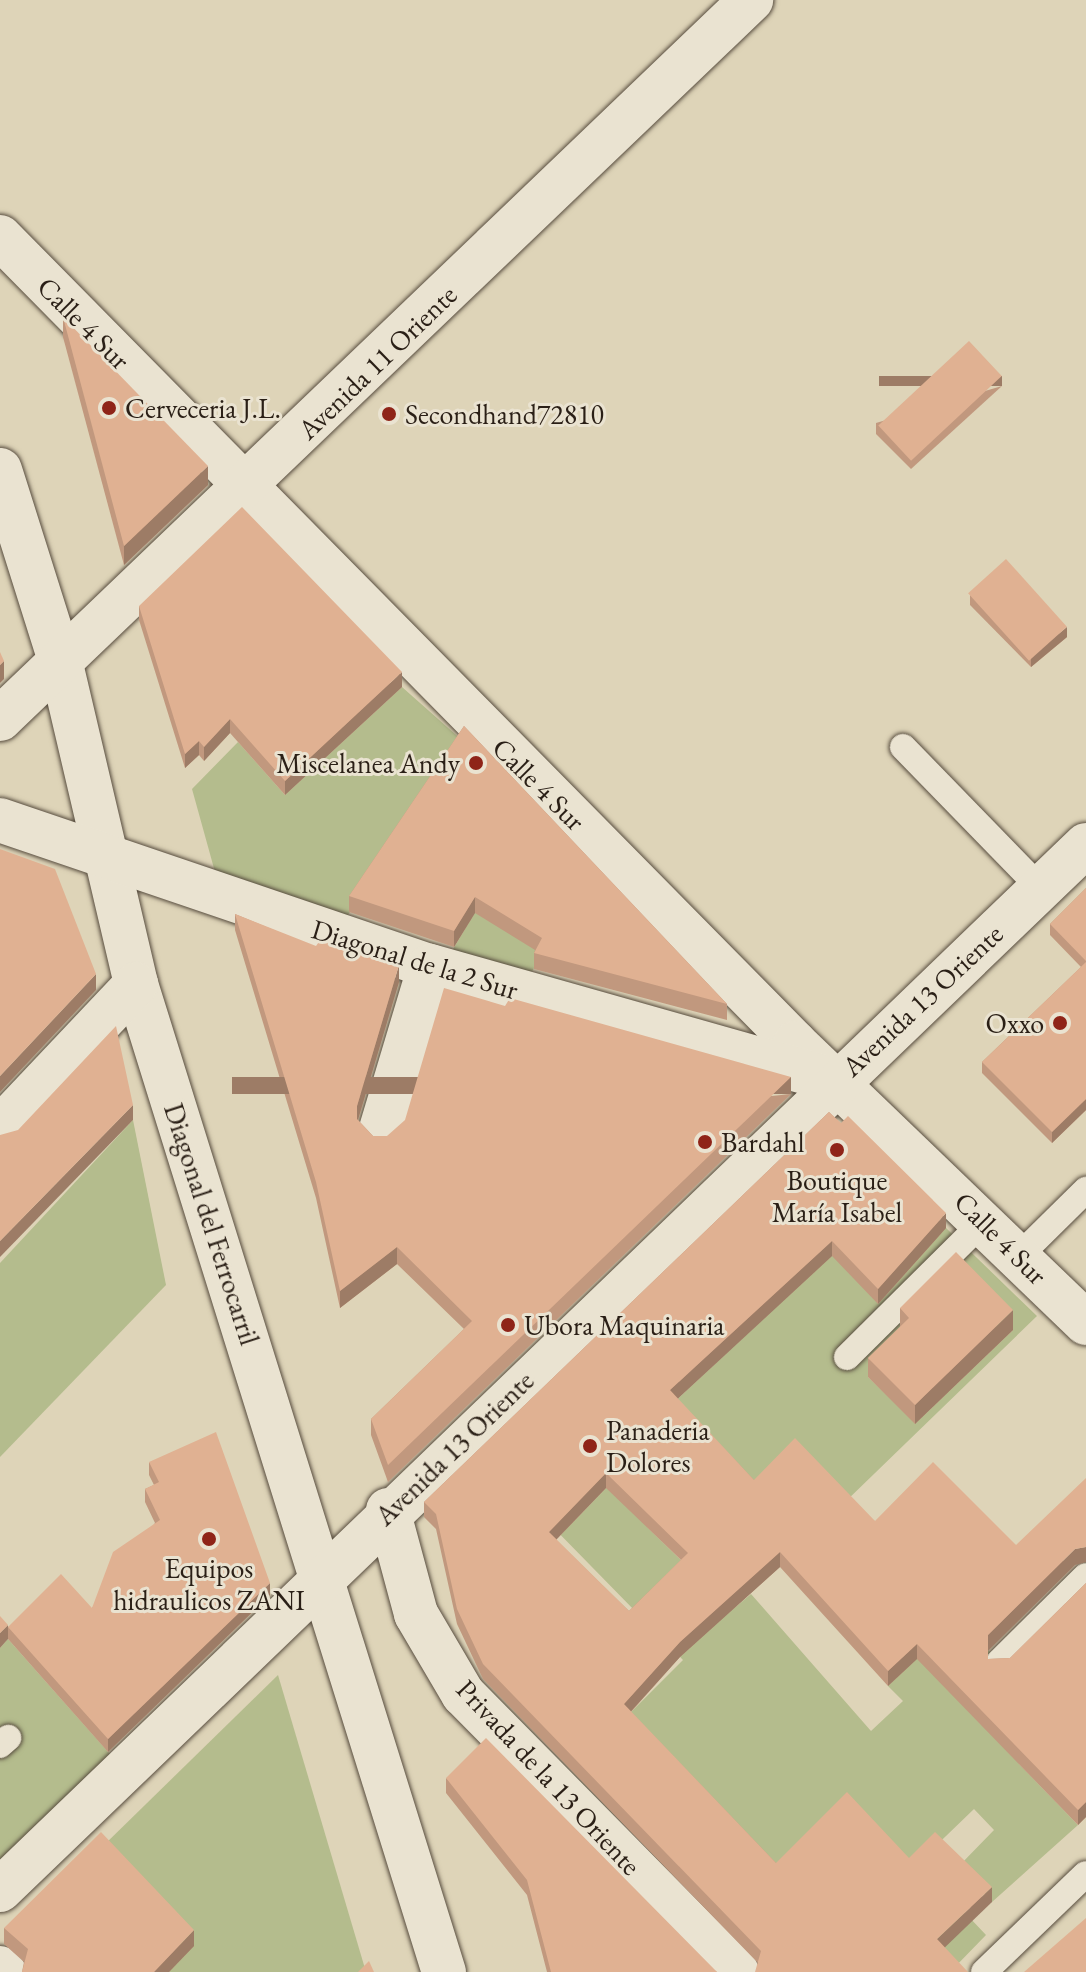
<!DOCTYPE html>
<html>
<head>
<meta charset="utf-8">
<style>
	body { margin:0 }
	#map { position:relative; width:1086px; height:1972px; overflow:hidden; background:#ded4b8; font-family:"EB Garamond",serif }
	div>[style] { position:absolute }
	.green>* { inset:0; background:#b4bc8d }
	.roads { filter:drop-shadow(0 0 2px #574c3e) drop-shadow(0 0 2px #574c3e) }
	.lane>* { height:26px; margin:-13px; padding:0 13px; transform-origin:13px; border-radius:13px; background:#eae3d1 }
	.street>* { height:44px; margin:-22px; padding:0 22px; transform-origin:22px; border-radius:22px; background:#eae3d1 }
	.secondary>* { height:44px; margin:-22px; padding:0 22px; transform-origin:22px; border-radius:22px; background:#eae3d1 }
	.wall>* { inset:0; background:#c1987e }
	.shaded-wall>* { inset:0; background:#9d7c66; transform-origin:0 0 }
	.building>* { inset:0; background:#e0b192; transform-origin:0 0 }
	.dots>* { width:22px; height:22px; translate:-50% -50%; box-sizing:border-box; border:4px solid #eae3d1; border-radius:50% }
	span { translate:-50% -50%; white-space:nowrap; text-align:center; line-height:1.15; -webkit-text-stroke:6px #eae3d1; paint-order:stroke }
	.street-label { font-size:28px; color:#2a1f16 }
	.poi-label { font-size:28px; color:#2a1f16 }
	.left { translate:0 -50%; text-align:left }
	.right { translate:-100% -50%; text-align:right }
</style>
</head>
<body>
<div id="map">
	<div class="green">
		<i style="clip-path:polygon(402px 687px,464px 742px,344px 921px,215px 872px,192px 789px,238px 742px,285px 795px)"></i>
		<i style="clip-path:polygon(477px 909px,542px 954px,530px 975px,450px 954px)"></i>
		<i style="clip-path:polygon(133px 1120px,166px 1285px,0 1457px,0 1263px)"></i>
		<i style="clip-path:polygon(evenodd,946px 1228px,1037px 1316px,843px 1504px,754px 1495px,670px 1406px,832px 1255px,946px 1228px,1013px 1330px,916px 1423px,868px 1377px,1013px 1330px)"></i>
		<i style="clip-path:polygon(614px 1480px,648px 1528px,732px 1610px,751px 1594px,871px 1731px,903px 1701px,888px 1686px,950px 1626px,930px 1591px,995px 1657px,1019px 1764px,1078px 1825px,992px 1902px,958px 1867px,994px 1830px,974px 1809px,918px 1863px,986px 1935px,952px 1970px,776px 1878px,624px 1719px,683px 1660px,545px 1519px,575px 1520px)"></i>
		<i style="clip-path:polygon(8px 1639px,110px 1754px,0 1860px,0 1648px)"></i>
		<i style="clip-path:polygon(278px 1675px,366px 1972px,169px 1972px,101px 1848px)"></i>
	</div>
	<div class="roads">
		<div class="lane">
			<i style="left:903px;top:747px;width:197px;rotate:45.8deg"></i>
			<i style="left:1020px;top:1255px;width:93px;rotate:-44.6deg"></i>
			<i style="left:847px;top:1357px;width:194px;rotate:-44.8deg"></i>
			<i style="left:999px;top:1662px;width:122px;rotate:-44.7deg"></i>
			<i style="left:0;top:1745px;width:11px;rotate:-41deg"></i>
			<i style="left:984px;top:1972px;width:141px;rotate:-43.9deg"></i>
		</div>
		<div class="street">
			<i style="left:0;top:237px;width:1132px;rotate:45.39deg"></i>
			<i style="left:795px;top:1043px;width:404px;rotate:43.9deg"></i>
			<i style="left:0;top:470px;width:203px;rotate:72.5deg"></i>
			<i style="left:61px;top:664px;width:329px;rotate:76.8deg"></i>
			<i style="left:136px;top:984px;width:1035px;rotate:72.69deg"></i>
			<i style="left:0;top:719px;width:1040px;rotate:-43.75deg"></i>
			<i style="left:0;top:820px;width:454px;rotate:18.8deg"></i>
			<i style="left:430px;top:966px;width:416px;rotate:15.8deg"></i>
			<i style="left:0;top:1128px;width:198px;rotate:-46.6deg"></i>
			<i style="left:381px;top:1129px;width:170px;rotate:-73.3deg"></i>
			<i style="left:388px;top:1510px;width:108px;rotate:74.9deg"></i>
			<i style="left:416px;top:1614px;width:93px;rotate:59.6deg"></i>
			<i style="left:463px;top:1694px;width:390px;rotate:45.4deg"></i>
			<i style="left:0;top:1890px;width:1507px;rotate:-43.9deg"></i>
		</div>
		<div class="secondary">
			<i style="left:0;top:1968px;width:6px;rotate:45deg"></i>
		</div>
	</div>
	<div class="wall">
		<i style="clip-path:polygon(63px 317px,208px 485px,124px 565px,63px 337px)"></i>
		<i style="clip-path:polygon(1002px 386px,911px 469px,876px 434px,876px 423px)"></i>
		<i style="clip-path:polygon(970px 595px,1067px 637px,1031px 667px,970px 605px)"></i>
		<i style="clip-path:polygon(139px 606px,402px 687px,285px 795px,230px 733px,204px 761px,199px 755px,185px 768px,139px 620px)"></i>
		<i style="clip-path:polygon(464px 726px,727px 1004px,727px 1020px,534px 969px,534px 953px,535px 950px,475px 913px,454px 947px,349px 912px,349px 896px)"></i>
		<i style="clip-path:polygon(1086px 888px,1086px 1110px,1052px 1143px,982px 1073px,982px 1062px,1081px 967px,1050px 935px,1050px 924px)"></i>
		<i style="clip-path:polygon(235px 914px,399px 982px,358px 1120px,373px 1136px,387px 1136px,791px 1094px,388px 1482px,371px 1435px,371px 1419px,464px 1329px,397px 1264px,340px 1308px,316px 1198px,235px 930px)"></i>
		<i style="clip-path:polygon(evenodd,829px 1112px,946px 1228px,878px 1304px,832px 1256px,677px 1399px,754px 1480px,875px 1521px,1016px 1545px,1075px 1565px,988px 1650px,988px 1659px,1010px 1658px,1086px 1583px,1086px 1817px,1078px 1825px,917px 1659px,888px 1686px,780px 1567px,680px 1657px,631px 1712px,776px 1863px,909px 1858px,992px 1902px,758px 1963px,483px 1679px,457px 1624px,436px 1529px,424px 1517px,424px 1502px,829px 1112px,606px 1488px,681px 1560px,629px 1611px,556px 1540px,606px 1488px)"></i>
		<i style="clip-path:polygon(900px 1308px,1013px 1330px,915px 1424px,868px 1377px,868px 1358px,900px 1327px)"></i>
		<i style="clip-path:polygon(149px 1462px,270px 1595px,108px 1752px,8px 1639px,8px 1627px,92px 1608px,155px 1523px,145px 1502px,145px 1489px,154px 1485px,149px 1475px)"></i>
		<i style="clip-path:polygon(446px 1778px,717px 1972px,547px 1972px,527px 1895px,446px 1793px)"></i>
		<i style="clip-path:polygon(4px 1928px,194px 1946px,169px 1972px,22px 1972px,24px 1962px,4px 1944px)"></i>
	</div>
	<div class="shaded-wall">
		<i style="left:1002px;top:376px;width:10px;height:123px;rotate:90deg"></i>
		<i style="clip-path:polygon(208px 466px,208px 485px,124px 565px,124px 546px)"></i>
		<i style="clip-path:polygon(1067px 627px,1067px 637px,1031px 667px,1031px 657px)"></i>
		<i style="clip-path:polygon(4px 661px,4px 679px,0 683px,0 665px)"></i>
		<i style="clip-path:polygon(402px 672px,402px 687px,285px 795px,285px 781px)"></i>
		<i style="clip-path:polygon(230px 719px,230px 733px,204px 761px,204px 747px)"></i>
		<i style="clip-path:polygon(199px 741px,199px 755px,185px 768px,185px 754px)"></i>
		<i style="clip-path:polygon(475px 897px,475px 913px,454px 947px,454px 931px)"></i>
		<i style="clip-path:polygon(399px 965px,399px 982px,357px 1123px,357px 1106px)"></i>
		<i style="clip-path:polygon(96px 974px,96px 990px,0 1092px,0 1076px)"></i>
		<i style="left:791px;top:1077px;width:17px;height:559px;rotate:90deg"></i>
		<i style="clip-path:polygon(1086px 1099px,1086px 1110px,1052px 1143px,1052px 1132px)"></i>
		<i style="clip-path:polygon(133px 1105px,133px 1120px,0 1257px,0 1241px)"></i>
		<i style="clip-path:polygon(946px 1213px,946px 1228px,878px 1304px,878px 1289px)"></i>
		<i style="clip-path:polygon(832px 1241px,832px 1256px,670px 1406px,670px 1390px)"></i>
		<i style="clip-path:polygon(397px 1247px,397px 1264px,340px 1308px,340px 1291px)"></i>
		<i style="clip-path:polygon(1013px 1310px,1013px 1330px,915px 1424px,915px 1405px)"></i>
		<i style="clip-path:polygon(606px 1473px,606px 1488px,549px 1547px,549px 1532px)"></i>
		<i style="clip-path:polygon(1086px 1547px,1086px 1562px,1075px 1565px,988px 1651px,988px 1635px,1075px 1549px)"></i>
		<i style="clip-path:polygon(780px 1552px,780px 1567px,680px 1657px,624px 1719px,624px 1704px,680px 1642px)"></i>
		<i style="clip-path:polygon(270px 1583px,270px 1595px,108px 1752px,108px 1739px)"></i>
		<i style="clip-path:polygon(8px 1625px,8px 1639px,0 1648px,0 1633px)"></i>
		<i style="clip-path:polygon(917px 1644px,917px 1659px,888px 1686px,888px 1671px)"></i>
		<i style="clip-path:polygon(1086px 1802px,1086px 1817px,1078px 1825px,1078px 1810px)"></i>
		<i style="clip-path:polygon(992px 1887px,992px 1902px,937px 1955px,937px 1939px)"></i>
		<i style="clip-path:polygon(194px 1930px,194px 1946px,169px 1972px,154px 1972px)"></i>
	</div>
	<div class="building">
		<i style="clip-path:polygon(63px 317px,208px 466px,124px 546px)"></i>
		<i style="left:969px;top:341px;width:48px;height:124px;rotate:47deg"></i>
		<i style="clip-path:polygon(242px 507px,402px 672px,285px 781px,230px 719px,204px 747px,199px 741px,185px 754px,139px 606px)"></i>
		<i style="left:1006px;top:559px;width:91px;height:51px;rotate:48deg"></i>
		<i style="clip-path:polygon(0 652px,4px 661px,0 665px)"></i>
		<i style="clip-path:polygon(464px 726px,727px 1004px,534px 953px,542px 938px,475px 897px,454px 931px,349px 896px)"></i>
		<i style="clip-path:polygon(0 849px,55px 869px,96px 974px,0 1076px)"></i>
		<i style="clip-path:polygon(1086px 888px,1086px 961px,1050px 924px)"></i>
		<i style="clip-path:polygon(235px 914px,316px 946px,321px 939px,399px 965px,357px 1106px,357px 1119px,373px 1136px,387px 1136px,405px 1120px,444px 988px,505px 1006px,510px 998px,791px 1077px,388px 1465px,371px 1419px,472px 1321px,397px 1247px,340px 1291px,316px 1182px)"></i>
		<i style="clip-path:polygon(1086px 962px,1086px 1099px,1052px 1132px,982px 1062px)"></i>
		<i style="clip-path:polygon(116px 1026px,133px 1105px,0 1241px,0 1135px,18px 1130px)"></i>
		<i style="clip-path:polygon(evenodd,829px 1112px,841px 1123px,848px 1116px,946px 1213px,878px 1289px,832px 1241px,670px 1390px,754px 1480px,795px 1438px,875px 1521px,933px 1462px,1016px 1545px,1086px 1478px,1086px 1547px,1075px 1549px,988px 1635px,988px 1659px,1010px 1658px,1086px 1583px,1086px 1802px,1078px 1810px,917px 1644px,888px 1671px,780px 1552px,680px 1642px,624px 1704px,776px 1863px,847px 1792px,909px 1858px,935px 1832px,992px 1887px,937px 1939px,968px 1972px,755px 1972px,761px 1951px,483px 1664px,457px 1609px,436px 1514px,424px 1502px,829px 1112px,606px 1473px,688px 1553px,629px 1611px,549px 1532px,606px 1473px)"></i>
		<i style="clip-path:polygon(956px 1252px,1013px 1310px,915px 1405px,868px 1358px,909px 1318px,900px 1308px)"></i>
		<i style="clip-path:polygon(216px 1432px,270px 1583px,108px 1739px,8px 1627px,61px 1574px,92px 1608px,113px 1552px,160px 1520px,145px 1489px,159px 1482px,149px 1462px)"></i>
		<i style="clip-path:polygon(0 1616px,8px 1625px,0 1633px)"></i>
		<i style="clip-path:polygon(486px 1738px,717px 1972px,551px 1972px,527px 1880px,446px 1778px)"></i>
		<i style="clip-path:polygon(101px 1832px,194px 1930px,154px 1972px,22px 1972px,28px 1949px,4px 1928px)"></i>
		<i style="clip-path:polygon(1086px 1918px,1086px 1972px,1024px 1972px)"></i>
		<i style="clip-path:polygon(369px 1961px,374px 1972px,358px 1972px)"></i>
	</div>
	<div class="dots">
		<i style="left:109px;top:408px;background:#8f2418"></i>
		<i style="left:389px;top:414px;background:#8f2418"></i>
		<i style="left:476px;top:763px;background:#8f2418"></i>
		<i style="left:1060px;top:1023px;background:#8f2418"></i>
		<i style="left:705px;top:1142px;background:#8f2418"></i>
		<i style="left:837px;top:1150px;background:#8f2418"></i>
		<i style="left:508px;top:1325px;background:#8f2418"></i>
		<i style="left:590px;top:1446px;background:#8f2418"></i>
		<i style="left:209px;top:1539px;background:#8f2418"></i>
	</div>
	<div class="street-label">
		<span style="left:84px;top:323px;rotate:45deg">Calle 4 Sur</span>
		<span style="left:377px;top:362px;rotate:-44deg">Avenida 11 Oriente</span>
		<span style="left:539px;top:784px;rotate:45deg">Calle 4 Sur</span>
		<span style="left:415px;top:959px;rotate:17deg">Diagonal de la 2 Sur</span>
		<span style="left:922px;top:1000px;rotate:-43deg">Avenida 13 Oriente</span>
		<span style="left:212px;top:1224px;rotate:72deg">Diagonal del Ferrocarril</span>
		<span style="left:1001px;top:1238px;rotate:45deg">Calle 4 Sur</span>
		<span style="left:454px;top:1448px;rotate:-44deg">Avenida 13 Oriente</span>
		<span style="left:549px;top:1777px;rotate:47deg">Privada de la 13 Oriente</span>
	</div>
	<div class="poi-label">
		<span class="left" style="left:125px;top:408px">Cerveceria J.L.</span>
		<span class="left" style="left:405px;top:414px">Secondhand72810</span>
		<span class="right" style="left:460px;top:763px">Miscelanea Andy</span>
		<span class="right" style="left:1044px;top:1023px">Oxxo</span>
		<span class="left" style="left:721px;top:1142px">Bardahl</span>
		<span style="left:837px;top:1196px">Boutique<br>María Isabel</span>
		<span class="left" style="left:524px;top:1325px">Ubora Maquinaria</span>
		<span class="left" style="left:606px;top:1446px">Panaderia<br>Dolores</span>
		<span style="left:209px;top:1584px">Equipos<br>hidraulicos ZANI</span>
	</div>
</div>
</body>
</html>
